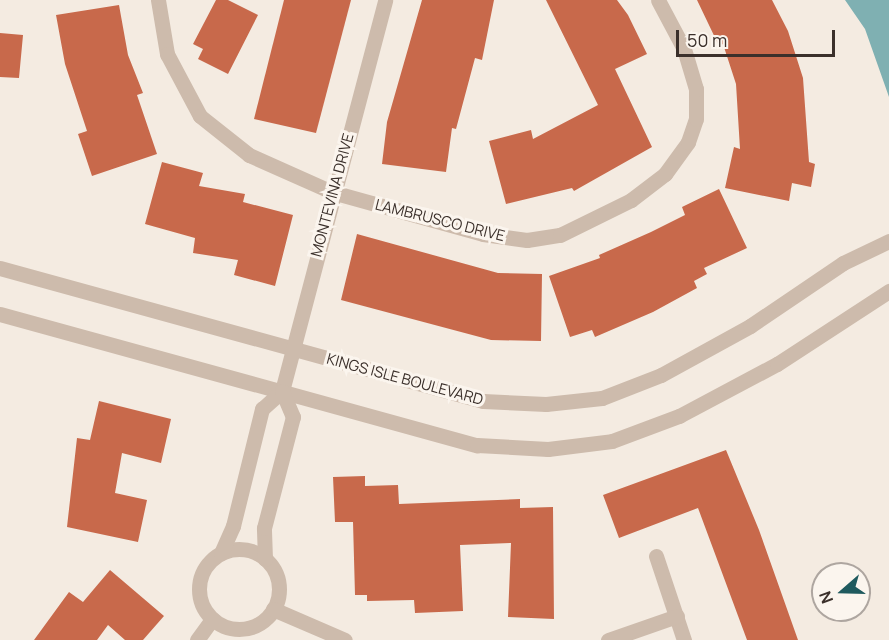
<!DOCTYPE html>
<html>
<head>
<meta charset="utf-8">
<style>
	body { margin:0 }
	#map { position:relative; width:889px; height:640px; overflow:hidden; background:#f4ebe1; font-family:Manrope,sans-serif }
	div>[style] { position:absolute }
	.water>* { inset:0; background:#7fb0b2 }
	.building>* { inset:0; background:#c8694b }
	.street>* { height:15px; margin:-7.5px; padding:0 7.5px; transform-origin:7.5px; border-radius:7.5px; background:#cdbbac }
	.street>.ring { margin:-7.5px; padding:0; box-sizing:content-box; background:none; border:15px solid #cdbbac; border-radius:50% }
	span { translate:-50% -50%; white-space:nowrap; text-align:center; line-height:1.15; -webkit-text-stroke:6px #fbf5ee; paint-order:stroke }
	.street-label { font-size:15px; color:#3b302b }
	.north { position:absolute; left:811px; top:562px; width:60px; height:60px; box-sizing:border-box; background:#fbf5ee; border:2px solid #aea6a0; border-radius:50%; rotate:250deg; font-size:16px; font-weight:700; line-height:24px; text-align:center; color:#3b302b }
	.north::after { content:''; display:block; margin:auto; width:21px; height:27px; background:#1f5a5e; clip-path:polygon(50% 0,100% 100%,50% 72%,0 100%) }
	.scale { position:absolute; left:676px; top:30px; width:159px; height:27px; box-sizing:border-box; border:3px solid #3b302b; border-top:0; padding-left:8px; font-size:18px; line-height:21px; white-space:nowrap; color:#3b302b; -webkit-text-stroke:4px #fbf5ee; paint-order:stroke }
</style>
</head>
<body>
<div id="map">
	<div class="water">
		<i style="clip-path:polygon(845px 0,889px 0,889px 97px,865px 29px)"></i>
	</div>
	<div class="building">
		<i style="clip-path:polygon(216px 0,228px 0,258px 15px,228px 74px,198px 59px,203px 49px,193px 44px)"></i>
		<i style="clip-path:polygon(284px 0,351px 0,316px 133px,254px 119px)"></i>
		<i style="clip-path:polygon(422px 0,494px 0,482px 60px,475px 58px,456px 129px,452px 128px,446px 172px,382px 164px,387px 122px)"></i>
		<i style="clip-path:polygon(546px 0,617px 0,628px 15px,647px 54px,615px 69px,652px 147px,574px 191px,572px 188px,506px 204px,489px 141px,531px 130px,533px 139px,598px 105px)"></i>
		<i style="clip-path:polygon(697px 0,772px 0,788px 31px,803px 78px,809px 162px,815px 164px,811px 187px,792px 183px,789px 201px,725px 188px,734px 147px,740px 149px,736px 84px,723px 44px,719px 46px)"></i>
		<i style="clip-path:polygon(119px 5px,128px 55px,143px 93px,137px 95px,157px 154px,92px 176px,78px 134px,87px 131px,65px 64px,56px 15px)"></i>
		<i style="clip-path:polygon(0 33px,23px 35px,19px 78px,0 77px)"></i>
		<i style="clip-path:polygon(162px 162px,203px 173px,199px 186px,245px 194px,243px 202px,293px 215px,275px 286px,234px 275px,238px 260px,193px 253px,195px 238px,145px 224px)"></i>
		<i style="clip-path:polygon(719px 189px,747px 248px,704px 268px,707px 274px,694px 281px,697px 288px,653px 312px,595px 337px,592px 330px,570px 337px,549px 276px,600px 258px,599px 255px,651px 232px,685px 215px,682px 207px)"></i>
		<i style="clip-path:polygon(357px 234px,498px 273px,542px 274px,541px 341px,491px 340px,341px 300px)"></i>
		<i style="clip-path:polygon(99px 401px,171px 419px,161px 463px,122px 453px,115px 493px,147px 500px,138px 542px,67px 527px,77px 438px,90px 440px)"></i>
		<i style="clip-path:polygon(726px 450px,759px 530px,798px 640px,747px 640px,698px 508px,619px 538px,603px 495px)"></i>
		<i style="clip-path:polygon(365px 476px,365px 486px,398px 485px,399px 504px,520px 499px,520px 508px,553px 507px,554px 619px,508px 617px,511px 543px,460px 545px,463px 611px,415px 613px,414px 600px,367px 601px,367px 595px,355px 595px,353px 522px,335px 522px,333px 477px)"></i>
		<i style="clip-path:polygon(110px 570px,164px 616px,143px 640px,125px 640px,108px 625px,97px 640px,34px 640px,69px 592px,83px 602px)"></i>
	</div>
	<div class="street">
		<i style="left:158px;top:0;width:55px;rotate:80.5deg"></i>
		<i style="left:167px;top:54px;width:70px;rotate:62deg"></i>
		<i style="left:200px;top:116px;width:63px;rotate:38.5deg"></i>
		<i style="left:249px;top:155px;width:91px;rotate:24deg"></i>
		<i style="left:332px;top:192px;width:157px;rotate:15.5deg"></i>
		<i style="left:483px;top:234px;width:44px;rotate:7.8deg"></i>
		<i style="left:527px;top:240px;width:33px;rotate:-9deg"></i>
		<i style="left:560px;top:235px;width:79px;rotate:-26.2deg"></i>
		<i style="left:631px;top:200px;width:43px;rotate:-37.4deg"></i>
		<i style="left:665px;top:174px;width:39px;rotate:-54deg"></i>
		<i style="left:688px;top:142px;width:24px;rotate:-71deg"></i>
		<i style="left:696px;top:119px;width:30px;rotate:-90deg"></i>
		<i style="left:696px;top:89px;width:42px;rotate:-106.7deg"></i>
		<i style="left:684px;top:49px;width:55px;rotate:-118deg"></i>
		<i style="left:0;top:268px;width:501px;rotate:15.4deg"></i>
		<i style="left:483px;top:401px;width:63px;rotate:2.7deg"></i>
		<i style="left:546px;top:404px;width:56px;rotate:-6.1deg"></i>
		<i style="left:602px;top:398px;width:63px;rotate:-21.3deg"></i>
		<i style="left:661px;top:375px;width:102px;rotate:-28.8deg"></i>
		<i style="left:750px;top:326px;width:112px;rotate:-34.1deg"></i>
		<i style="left:843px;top:263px;width:51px;rotate:-25.6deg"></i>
		<i style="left:0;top:314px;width:495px;rotate:15.4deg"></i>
		<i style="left:477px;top:445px;width:71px;rotate:3.2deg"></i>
		<i style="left:548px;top:449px;width:64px;rotate:-7.1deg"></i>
		<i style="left:612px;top:441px;width:72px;rotate:-20.5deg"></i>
		<i style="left:679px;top:416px;width:111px;rotate:-28deg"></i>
		<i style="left:777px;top:364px;width:134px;rotate:-33.1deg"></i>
		<i style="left:282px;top:391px;width:404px;rotate:-75.2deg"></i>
		<i class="ring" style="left:199px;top:549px;width:65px;height:65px"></i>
		<i style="left:221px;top:553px;width:30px;rotate:-66deg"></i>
		<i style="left:233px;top:526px;width:121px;rotate:-76.1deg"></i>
		<i style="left:262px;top:409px;width:27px;rotate:-42deg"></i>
		<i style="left:656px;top:556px;width:89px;rotate:71.6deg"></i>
		<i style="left:265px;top:559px;width:31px;rotate:-92deg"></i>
		<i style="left:264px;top:528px;width:115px;rotate:-75.4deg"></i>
		<i style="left:293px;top:417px;width:28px;rotate:-113deg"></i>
		<i style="left:273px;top:609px;width:78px;rotate:23.3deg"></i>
		<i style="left:197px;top:640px;width:26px;rotate:-54deg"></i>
		<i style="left:608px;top:640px;width:73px;rotate:-19.2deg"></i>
	</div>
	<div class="street-label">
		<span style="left:332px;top:195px;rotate:-75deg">MONTEVINA DRIVE</span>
		<span style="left:440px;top:220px;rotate:14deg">LAMBRUSCO DRIVE</span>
		<span style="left:405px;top:379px;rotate:15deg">KINGS ISLE BOULEVARD</span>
	</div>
	<div class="north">N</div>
	<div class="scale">50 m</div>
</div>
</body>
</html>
